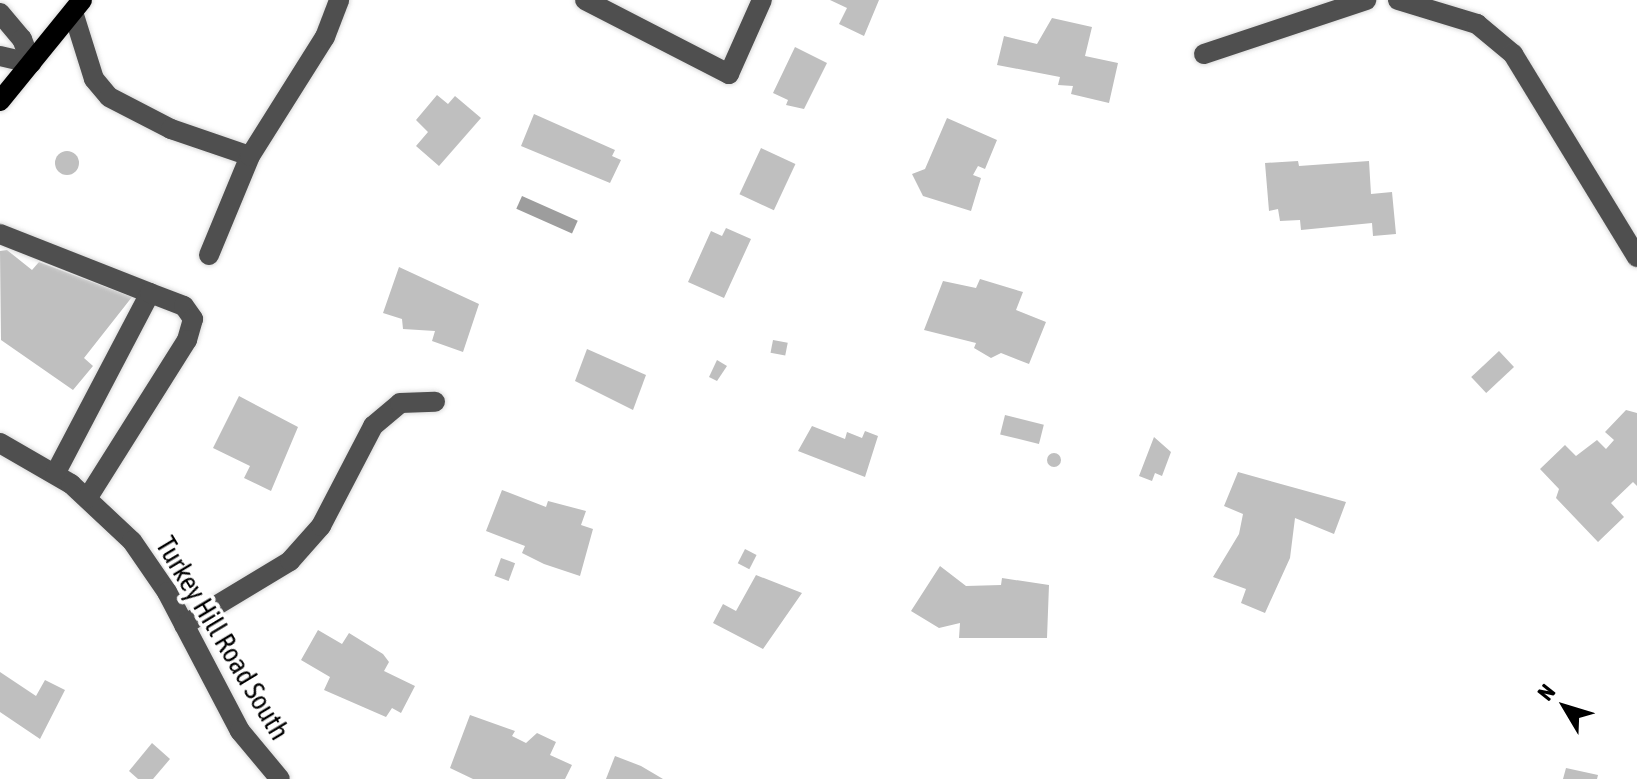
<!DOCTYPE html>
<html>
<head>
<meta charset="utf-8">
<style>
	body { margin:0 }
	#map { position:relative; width:1637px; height:779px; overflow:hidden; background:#fff; font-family:"Asap Condensed",sans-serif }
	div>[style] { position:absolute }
	.water>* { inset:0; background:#9d9d9d; transform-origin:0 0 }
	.building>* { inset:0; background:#bfbfbf; transform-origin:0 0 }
	.round { border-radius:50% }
	.roads { filter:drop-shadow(0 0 2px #dbdbdb) drop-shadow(0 0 2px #dbdbdb) }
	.minor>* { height:20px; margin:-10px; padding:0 10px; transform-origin:10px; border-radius:10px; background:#4f4f4f }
	.major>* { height:20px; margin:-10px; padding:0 10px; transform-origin:10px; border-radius:10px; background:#000 }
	span { translate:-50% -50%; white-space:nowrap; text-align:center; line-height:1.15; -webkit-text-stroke:8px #fff; paint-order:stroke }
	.street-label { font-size:28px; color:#000 }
	.north { position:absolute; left:1525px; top:667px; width:80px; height:80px; -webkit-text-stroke:6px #fff; paint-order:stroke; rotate:308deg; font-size:22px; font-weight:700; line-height:32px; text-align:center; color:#000 }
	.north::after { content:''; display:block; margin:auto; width:28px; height:36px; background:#000; clip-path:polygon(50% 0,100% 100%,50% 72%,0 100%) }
</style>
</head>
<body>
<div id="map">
	<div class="water">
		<i style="left:522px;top:196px;width:61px;height:14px;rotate:24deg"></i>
	</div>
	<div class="building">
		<i style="clip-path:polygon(830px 0,879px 0,864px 36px,839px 24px,847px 8px)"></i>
		<i style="clip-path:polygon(1052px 18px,1092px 27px,1085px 56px,1118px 63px,1109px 103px,1071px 94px,1073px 86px,1058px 85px,1060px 77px,997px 65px,1004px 36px,1037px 44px)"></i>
		<i style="clip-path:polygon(795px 47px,827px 63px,804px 109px,786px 105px,788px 100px,773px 93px)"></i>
		<i style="clip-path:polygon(437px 95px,448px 104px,455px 96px,481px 118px,439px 166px,416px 146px,428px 132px,416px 120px)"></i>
		<i style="clip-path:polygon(534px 114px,615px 150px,612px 156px,621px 160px,610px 183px,521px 146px)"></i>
		<i style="clip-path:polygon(947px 118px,997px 140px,985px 169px,978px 166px,973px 175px,981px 178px,971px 211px,923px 196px,912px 174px,925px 169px)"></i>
		<i style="left:761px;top:148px;width:38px;height:51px;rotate:25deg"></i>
		<i class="round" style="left:55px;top:151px;width:24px;height:24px"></i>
		<i style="clip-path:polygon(1298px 161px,1299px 166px,1369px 161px,1371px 194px,1392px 192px,1396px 234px,1373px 236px,1372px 223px,1301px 230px,1300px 220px,1280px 221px,1278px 209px,1269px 211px,1265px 163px)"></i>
		<i style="clip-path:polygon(726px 228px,751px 239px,724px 298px,688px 282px,711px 231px,722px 236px)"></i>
		<i style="clip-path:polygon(7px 250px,32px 270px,39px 262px,132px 297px,84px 358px,93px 366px,73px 390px,1px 340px,0 251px)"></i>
		<i style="clip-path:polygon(399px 267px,479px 304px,463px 352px,432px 341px,435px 331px,403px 329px,402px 319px,383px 313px)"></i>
		<i style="clip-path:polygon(980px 279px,1023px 292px,1016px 310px,1046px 322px,1029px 364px,1001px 353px,991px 358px,974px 348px,976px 343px,924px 330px,943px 281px,976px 288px)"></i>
		<i style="left:773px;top:340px;width:15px;height:13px;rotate:11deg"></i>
		<i style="clip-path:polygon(587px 349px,646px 375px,633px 410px,575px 381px)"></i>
		<i style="left:1499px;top:351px;width:22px;height:38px;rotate:47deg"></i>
		<i style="clip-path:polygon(717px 360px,727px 366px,717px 381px,709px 377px)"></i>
		<i style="clip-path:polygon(239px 396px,298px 427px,271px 491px,244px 478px,250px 466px,213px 448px)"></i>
		<i style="clip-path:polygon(1626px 410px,1637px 413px,1637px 486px,1633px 482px,1611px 503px,1624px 517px,1598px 542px,1556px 498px,1559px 489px,1540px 469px,1565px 445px,1576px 456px,1597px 440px,1606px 449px,1614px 440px,1605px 432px)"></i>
		<i style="left:1005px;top:415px;width:40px;height:20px;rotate:14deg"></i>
		<i style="clip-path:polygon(812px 426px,845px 439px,847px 432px,862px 438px,865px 431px,878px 436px,865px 477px,798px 451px)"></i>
		<i style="clip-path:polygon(1154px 437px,1171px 452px,1162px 476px,1155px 473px,1152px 481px,1139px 476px)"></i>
		<i class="round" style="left:1047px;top:453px;width:14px;height:14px"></i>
		<i style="clip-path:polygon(1238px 472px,1346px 502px,1334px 534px,1295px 518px,1290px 558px,1265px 613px,1241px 603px,1246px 589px,1213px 577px,1239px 534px,1243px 514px,1224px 506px)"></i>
		<i style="clip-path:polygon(502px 490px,546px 507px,548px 501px,586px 511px,581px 525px,593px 529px,580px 576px,544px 564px,522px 553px,525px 546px,486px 531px)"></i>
		<i style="left:745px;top:549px;width:13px;height:16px;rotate:27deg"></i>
		<i style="left:501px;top:558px;width:15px;height:19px;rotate:20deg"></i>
		<i style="clip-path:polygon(940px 566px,966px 586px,1001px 585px,1002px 578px,1049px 585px,1047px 638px,959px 638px,960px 623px,939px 628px,911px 611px)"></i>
		<i style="clip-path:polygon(756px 575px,802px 593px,763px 649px,713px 623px,723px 604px,736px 611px)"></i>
		<i style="clip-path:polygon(318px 630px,342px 644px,349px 633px,383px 654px,389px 662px,384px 671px,415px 686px,401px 713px,392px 708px,386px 717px,324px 690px,330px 677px,301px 660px)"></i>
		<i style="clip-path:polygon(0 672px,36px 696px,45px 680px,65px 690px,40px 739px,0 712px)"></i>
		<i style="clip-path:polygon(470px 715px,515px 731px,512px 736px,526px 743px,537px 733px,556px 742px,550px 755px,572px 765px,565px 779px,473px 779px,450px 768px)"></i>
		<i style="clip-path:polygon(152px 743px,170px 759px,153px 779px,138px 779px,129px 771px)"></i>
		<i style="clip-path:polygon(615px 756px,641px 766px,663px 779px,606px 779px)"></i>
		<i style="clip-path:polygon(1566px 768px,1598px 775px,1597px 779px,1563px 779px)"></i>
	</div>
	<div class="roads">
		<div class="minor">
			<i style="left:585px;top:0;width:162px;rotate:27.2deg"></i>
			<i style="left:729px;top:74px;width:81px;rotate:-66deg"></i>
			<i style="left:1398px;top:0;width:83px;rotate:16.9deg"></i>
			<i style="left:1477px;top:24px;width:47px;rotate:39.8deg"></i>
			<i style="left:1513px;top:54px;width:238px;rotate:58.6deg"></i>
			<i style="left:73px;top:12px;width:70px;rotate:72.6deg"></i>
			<i style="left:94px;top:79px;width:23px;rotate:50deg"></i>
			<i style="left:109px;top:97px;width:70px;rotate:27.3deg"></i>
			<i style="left:171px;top:129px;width:83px;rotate:18.9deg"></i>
			<i style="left:0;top:13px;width:34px;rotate:50deg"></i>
			<i style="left:22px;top:39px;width:26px;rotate:69deg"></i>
			<i style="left:1204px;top:54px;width:171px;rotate:-18.4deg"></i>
			<i style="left:0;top:56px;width:32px;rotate:13deg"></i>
			<i style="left:0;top:234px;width:161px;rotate:21.5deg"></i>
			<i style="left:209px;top:255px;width:107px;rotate:-67.5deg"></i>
			<i style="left:250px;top:156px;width:141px;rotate:-57.8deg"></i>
			<i style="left:325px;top:37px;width:40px;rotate:-69deg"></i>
			<i style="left:0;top:443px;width:82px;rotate:30deg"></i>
			<i style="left:71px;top:484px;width:83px;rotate:43.1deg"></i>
			<i style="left:132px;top:541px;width:62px;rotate:55.5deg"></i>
			<i style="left:167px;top:592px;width:157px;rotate:62.3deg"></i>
			<i style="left:240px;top:731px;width:62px;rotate:50.2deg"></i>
			<i style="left:55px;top:474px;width:204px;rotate:-62.3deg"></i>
			<i style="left:150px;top:293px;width:36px;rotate:21deg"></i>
			<i style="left:184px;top:306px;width:16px;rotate:55deg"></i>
			<i style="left:193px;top:319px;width:22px;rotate:106deg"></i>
			<i style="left:187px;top:340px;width:186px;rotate:122.2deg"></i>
			<i style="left:184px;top:625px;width:124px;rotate:-31.1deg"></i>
			<i style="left:290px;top:561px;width:47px;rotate:-48.5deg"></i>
			<i style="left:321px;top:526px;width:113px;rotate:-62.5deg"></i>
			<i style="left:373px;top:426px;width:35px;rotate:-40deg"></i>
			<i style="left:400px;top:403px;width:35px;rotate:-2deg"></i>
		</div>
		<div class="major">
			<i style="left:0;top:101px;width:130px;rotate:-50.9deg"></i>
		</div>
	</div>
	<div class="street-label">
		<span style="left:223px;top:638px;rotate:59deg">Turkey Hill Road South</span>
	</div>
	<div class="north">N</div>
</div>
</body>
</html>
